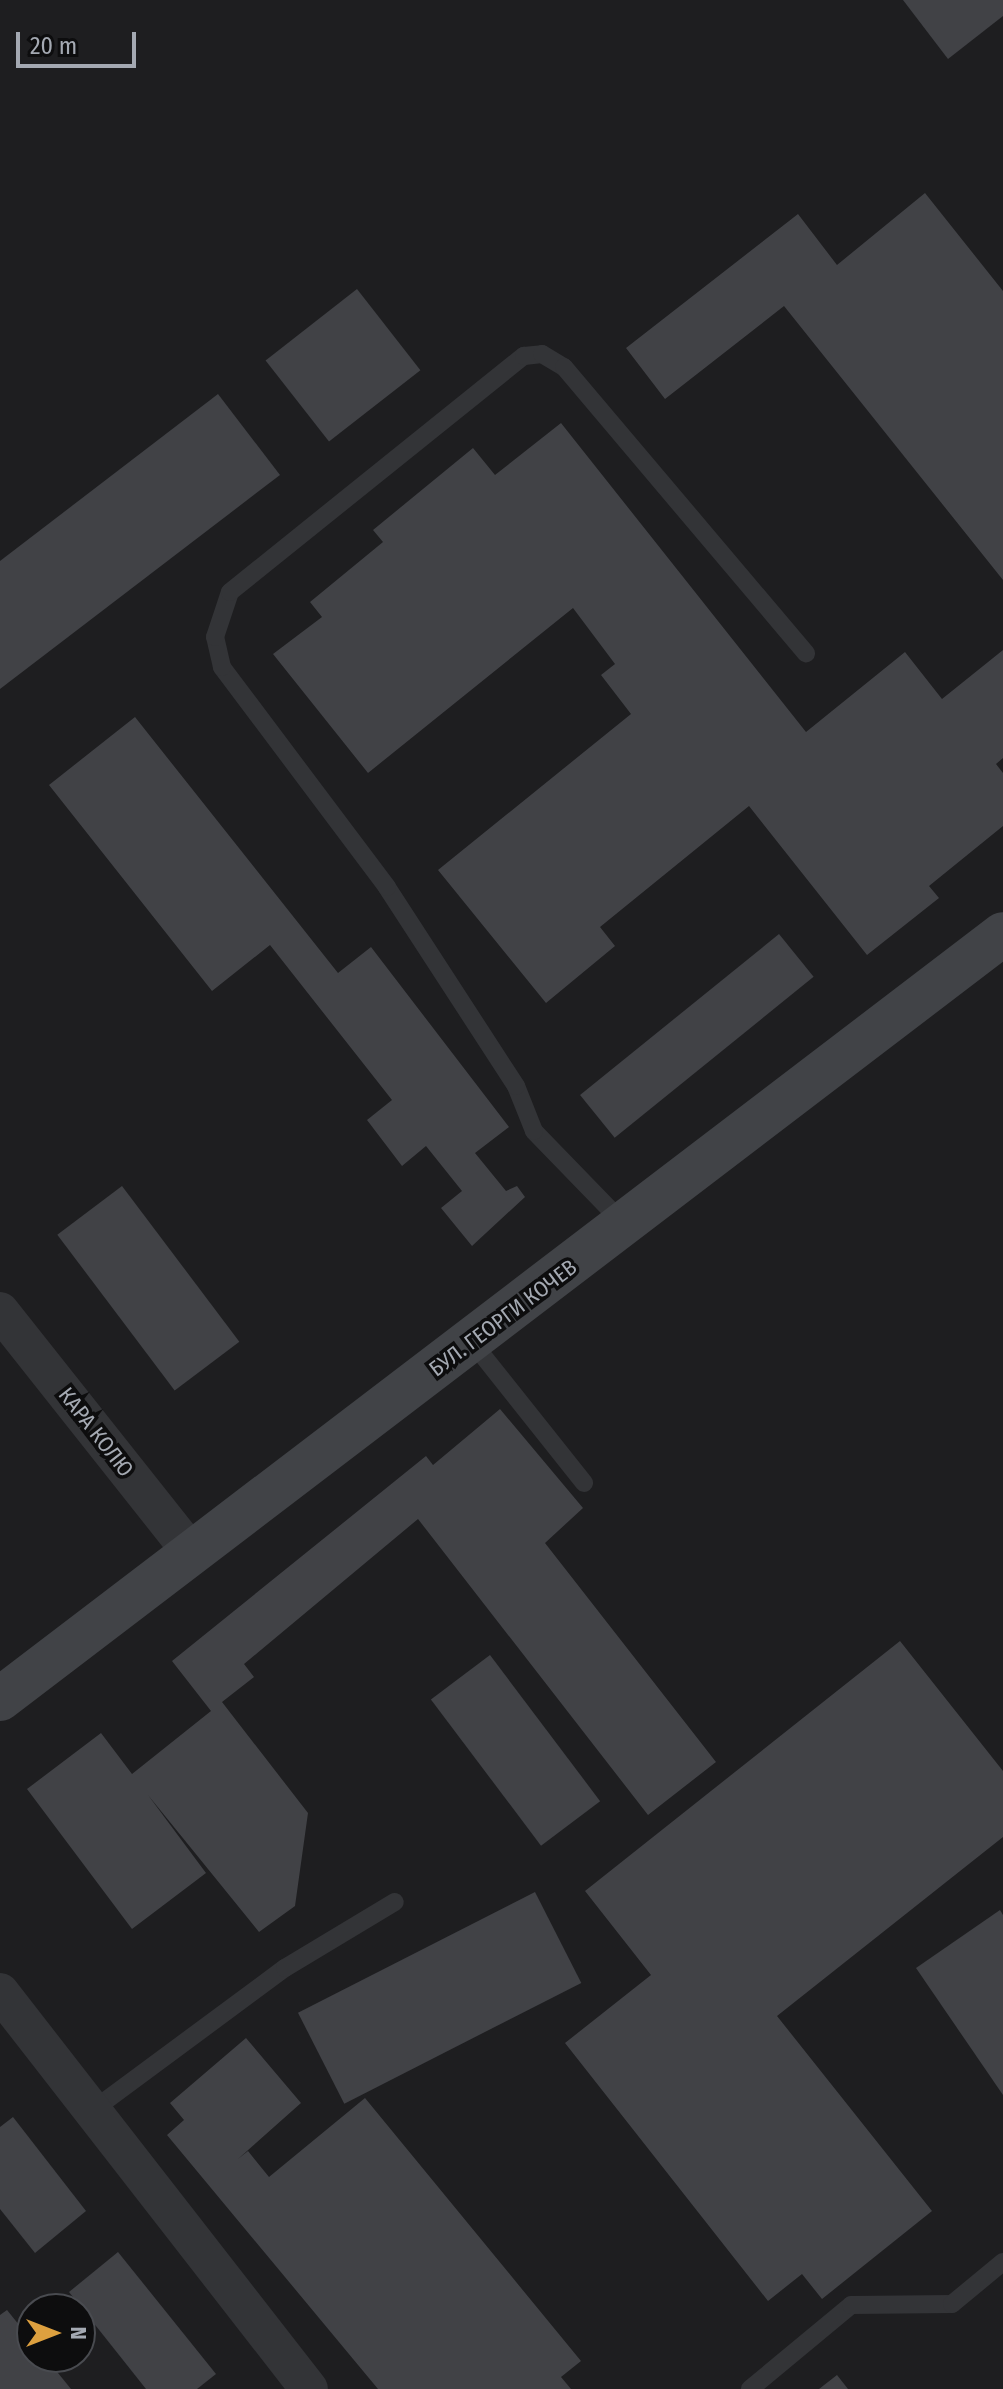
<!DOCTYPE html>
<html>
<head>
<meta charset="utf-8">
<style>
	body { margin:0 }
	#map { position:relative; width:1003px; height:2389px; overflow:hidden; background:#121213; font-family:"Fira Sans Condensed",sans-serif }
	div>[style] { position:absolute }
	.built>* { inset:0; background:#1e1e20 }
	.building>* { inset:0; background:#414246; transform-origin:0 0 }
	.service>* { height:18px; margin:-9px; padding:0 9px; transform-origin:9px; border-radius:9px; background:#333437 }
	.minor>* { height:38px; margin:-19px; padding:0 19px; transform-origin:19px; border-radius:19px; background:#333437 }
	.secondary>* { height:44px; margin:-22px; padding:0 22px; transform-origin:22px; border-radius:22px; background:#414347 }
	span { translate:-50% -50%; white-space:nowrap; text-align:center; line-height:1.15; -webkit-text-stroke:7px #0d0d0e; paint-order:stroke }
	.street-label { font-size:22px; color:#a4a9b2 }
	.north { position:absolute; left:16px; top:2293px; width:80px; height:80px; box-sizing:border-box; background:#0d0d0e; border:2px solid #494b50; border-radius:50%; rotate:90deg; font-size:22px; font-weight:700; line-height:32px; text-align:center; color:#a4a9b2 }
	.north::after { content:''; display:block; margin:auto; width:28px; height:36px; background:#dda03f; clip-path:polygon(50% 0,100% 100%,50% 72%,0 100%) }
	.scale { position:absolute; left:16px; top:32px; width:120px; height:36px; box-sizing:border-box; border:4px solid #a4a9b2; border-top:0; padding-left:10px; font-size:24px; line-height:28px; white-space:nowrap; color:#a4a9b2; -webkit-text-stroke:6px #0d0d0e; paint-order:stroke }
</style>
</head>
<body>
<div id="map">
	<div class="built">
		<i style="clip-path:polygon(evenodd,0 0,1003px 0,1003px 2389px,0 2389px,0 0,32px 2309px,80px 2309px,80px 2357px,32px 2357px,32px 2309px)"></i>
	</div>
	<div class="building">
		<i style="clip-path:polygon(903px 0,1003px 0,1003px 16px,948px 59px)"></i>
		<i style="clip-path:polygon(925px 193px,1003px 291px,1003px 580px,784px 306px,665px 399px,626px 348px,798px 214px,837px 265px)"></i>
		<i style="left:357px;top:289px;width:103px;height:116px;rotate:52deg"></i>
		<i style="clip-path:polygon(218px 394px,280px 475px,0 689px,0 561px)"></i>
		<i style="clip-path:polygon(561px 423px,806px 732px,905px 652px,942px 699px,1003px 650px,1003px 758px,996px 764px,1003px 773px,1003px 826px,929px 886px,939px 898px,867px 955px,749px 806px,600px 927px,615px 946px,546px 1003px,438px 870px,631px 714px,601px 675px,615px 664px,573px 608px,368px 773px,273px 654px,322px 617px,310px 602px,383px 542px,373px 530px,473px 448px,495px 475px)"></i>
		<i style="clip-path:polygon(135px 717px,338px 973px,371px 947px,509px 1127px,475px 1153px,506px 1191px,517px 1186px,525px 1197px,472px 1246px,441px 1208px,462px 1191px,426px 1146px,402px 1166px,367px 1120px,392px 1100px,270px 945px,212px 991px,49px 785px)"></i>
		<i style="left:779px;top:934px;width:55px;height:256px;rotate:51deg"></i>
		<i style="left:122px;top:1186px;width:195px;height:81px;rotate:53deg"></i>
		<i style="clip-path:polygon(500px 1409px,583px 1508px,545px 1543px,716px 1762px,648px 1815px,418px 1519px,244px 1664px,254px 1677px,222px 1702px,308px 1813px,295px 1906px,259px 1932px,148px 1795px,206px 1873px,132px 1929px,27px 1789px,101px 1733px,132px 1774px,211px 1711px,172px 1661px,426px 1456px,433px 1465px)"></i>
		<i style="clip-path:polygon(900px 1641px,1003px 1771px,1003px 1837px,777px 2016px,932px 2211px,822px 2299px,802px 2274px,768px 2301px,565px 2043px,651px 1975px,585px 1891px)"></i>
		<i style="left:490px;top:1655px;width:183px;height:74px;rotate:53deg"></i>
		<i style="left:535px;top:1892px;width:102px;height:266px;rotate:63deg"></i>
		<i style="clip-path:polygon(1000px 1910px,1003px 1915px,1003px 2095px,916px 1968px)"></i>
		<i style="clip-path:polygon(246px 2038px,301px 2103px,238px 2159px,248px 2151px,269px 2177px,365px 2098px,581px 2361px,561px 2377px,571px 2389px,378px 2389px,167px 2135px,184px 2120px,170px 2103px)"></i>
		<i style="clip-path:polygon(13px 2117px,86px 2211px,35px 2253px,0 2209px,0 2127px)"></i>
		<i style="clip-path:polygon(118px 2252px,216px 2374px,197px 2389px,146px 2389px,69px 2292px)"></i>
		<i style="clip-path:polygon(7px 2310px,32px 2341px,32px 2357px,45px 2357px,71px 2389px,0 2389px,0 2315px)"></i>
		<i style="clip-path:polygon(837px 2375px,848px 2389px,819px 2389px)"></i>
	</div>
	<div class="service">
		<i style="left:625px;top:1225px;width:131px;rotate:-134.1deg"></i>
		<i style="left:534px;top:1131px;width:48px;rotate:-111.8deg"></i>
		<i style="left:516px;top:1086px;width:237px;rotate:-123deg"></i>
		<i style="left:387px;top:887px;width:275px;rotate:-126.9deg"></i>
		<i style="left:222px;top:667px;width:31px;rotate:-103deg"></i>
		<i style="left:215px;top:637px;width:47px;rotate:-71.6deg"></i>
		<i style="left:230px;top:592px;width:377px;rotate:-38.8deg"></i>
		<i style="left:524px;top:356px;width:18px;rotate:-6deg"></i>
		<i style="left:542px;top:354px;width:26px;rotate:31deg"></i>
		<i style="left:564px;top:367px;width:375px;rotate:49.8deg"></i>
		<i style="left:472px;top:1342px;width:180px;rotate:51.5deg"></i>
		<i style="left:93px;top:2110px;width:239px;rotate:-36.5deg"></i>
		<i style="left:285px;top:1968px;width:128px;rotate:-31deg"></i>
		<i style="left:750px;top:2389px;width:131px;rotate:-39.7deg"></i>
		<i style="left:851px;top:2305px;width:101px;rotate:-0.6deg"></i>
		<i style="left:952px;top:2304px;width:66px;rotate:-39.5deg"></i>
	</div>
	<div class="minor">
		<i style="left:0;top:1311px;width:309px;rotate:51.6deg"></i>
		<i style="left:0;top:1992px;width:503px;rotate:52.11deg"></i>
	</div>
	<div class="secondary">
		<i style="left:0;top:1699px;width:1261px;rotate:-37.33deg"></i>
	</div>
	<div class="street-label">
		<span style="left:503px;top:1318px;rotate:-37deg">БУЛ. ГЕОРГИ КОЧЕВ</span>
		<span style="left:96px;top:1432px;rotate:52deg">КАРА КОЛЮ</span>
	</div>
	<div class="north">N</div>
	<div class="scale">20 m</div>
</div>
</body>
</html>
